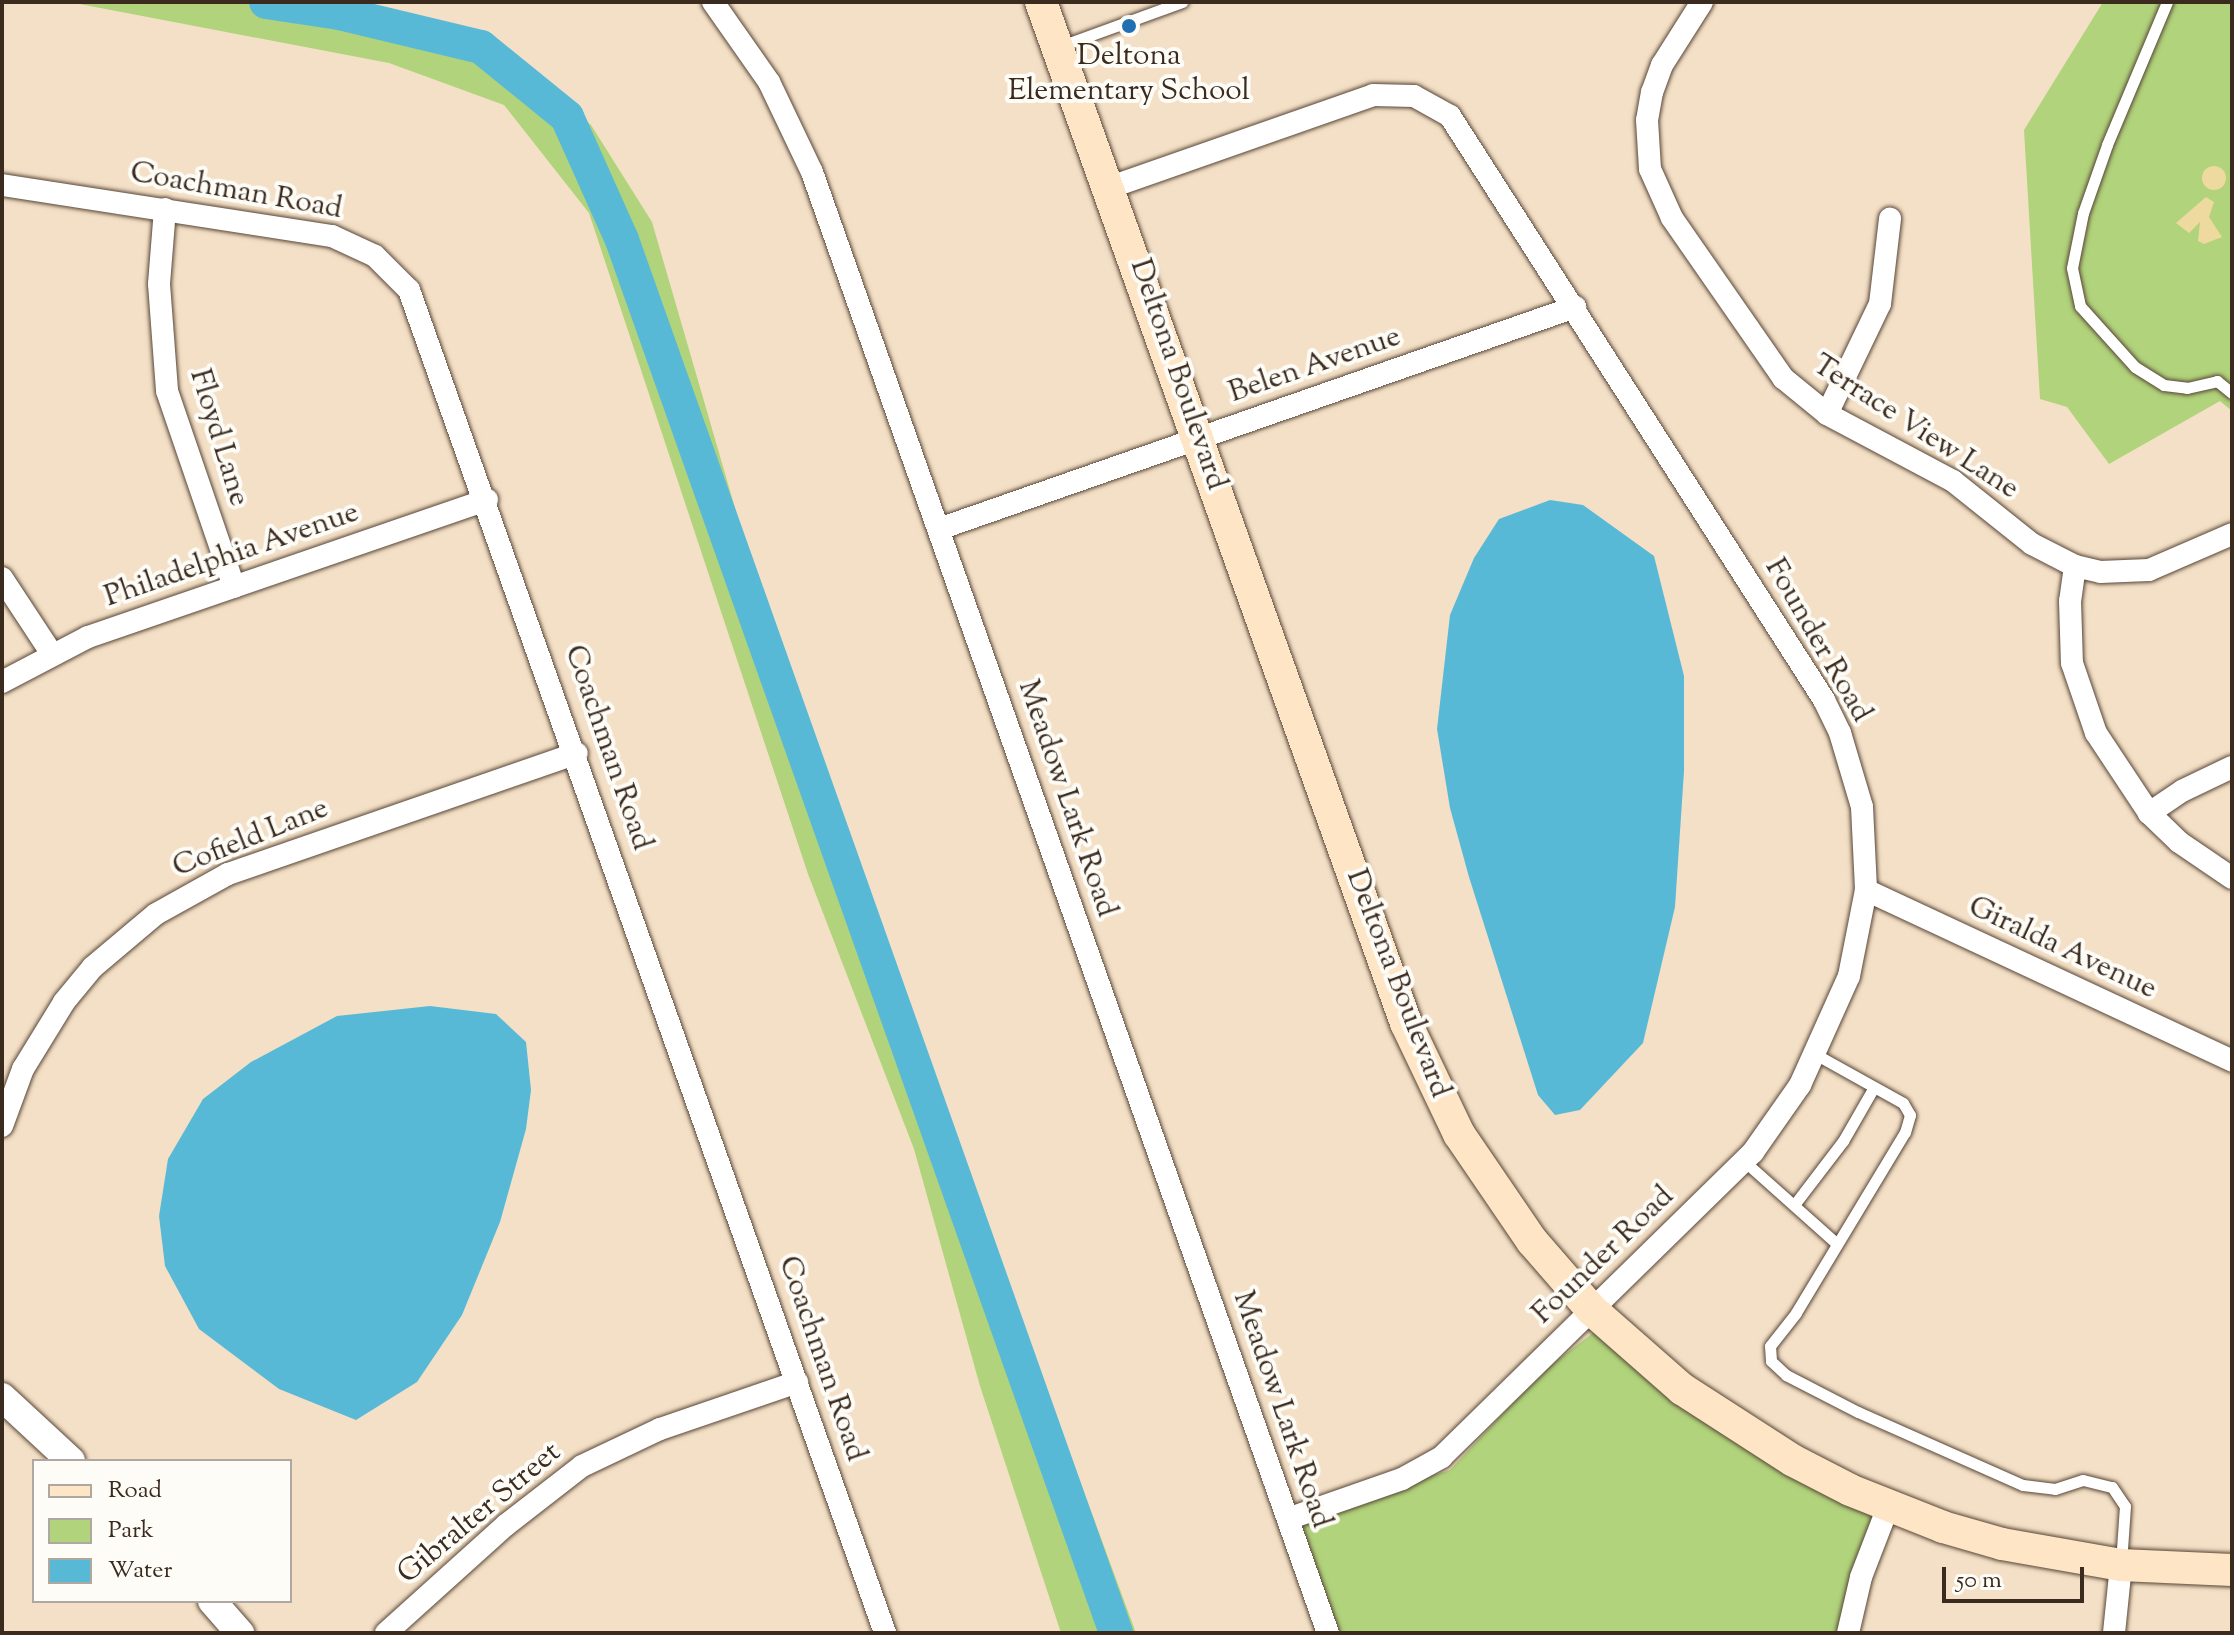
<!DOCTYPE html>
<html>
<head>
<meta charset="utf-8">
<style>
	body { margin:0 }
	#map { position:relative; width:2234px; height:1635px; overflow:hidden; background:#f4e0c6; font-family:"Sorts Mill Goudy",serif }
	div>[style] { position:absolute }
	.green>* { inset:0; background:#b1d37b }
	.sand>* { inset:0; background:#eeda9e }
	.round { border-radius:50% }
	.water>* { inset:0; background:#58b9d7 }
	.river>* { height:34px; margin:-17px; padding:0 17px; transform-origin:17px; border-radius:17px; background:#58b9d7 }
	.roads { filter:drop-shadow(0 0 2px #574537) drop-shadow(0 0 2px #574537) }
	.service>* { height:11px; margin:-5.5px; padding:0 5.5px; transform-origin:5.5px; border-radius:5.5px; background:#fff }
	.minor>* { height:22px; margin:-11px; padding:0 11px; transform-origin:11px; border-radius:11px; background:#fff }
	.tertiary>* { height:28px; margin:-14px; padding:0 14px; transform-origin:14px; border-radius:14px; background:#fff }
	.secondary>* { height:32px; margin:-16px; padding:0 16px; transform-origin:16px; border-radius:16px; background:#fde5c5 }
	.dots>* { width:22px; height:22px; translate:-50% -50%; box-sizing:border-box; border:4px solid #fdfcf7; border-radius:50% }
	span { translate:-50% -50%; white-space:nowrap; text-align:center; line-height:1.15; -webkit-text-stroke:8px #fdfcf7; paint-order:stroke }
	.poi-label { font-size:30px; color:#3b2a1e }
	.street-label { font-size:30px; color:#3b2a1e }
	.frame { position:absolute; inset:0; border:4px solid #3b2a1e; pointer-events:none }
	.legend { position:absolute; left:32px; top:1459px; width:260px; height:144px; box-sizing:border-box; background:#fdfcf7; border:2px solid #afa8a0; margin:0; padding:10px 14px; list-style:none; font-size:24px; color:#3b2a1e }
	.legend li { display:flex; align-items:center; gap:16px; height:40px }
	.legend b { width:40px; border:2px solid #afa8a0 }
	.scale { position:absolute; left:1942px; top:1567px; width:142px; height:36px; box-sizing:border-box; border:4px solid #3b2a1e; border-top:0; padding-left:10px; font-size:24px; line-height:28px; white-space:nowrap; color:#3b2a1e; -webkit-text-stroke:6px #fdfcf7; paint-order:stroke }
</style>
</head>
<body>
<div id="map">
	<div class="green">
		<i style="clip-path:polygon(69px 2px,303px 2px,510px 49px,591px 125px,652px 222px,787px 687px,1136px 1633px,1061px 1633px,980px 1386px,914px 1149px,808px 874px,589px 213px,504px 105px,389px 63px)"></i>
		<i style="clip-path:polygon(2103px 2px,2232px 2px,2232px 411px,2220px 401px,2109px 464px,2067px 407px,2040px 399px,2024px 130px)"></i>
		<i style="clip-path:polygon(1598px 1329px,1883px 1515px,1855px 1633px,1315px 1633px,1283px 1523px,1450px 1470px,1542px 1372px)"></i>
	</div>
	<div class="sand">
		<i class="round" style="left:2202px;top:166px;width:24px;height:24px"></i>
		<i style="clip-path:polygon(2206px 197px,2214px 202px,2209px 217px,2222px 237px,2204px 244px,2198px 241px,2200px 222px,2189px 233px,2176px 223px)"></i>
	</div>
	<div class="water">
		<i style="clip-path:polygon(1550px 500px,1583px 505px,1654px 556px,1684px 676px,1684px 771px,1675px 907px,1643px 1043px,1580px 1110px,1555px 1115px,1538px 1095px,1469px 877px,1450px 808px,1437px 729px,1450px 615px,1474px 558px,1499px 519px)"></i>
		<i style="clip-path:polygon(430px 1006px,496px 1014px,526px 1042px,531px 1090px,526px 1129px,500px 1222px,462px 1315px,417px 1382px,356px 1420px,279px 1389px,199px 1329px,165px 1266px,159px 1216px,168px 1159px,203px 1099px,251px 1062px,337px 1016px)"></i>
	</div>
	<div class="river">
		<i style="left:266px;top:2px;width:74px;rotate:8.6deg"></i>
		<i style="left:339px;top:13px;width:146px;rotate:13.5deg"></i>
		<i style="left:481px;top:47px;width:111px;rotate:39.1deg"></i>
		<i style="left:567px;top:117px;width:135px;rotate:65.9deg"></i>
		<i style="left:622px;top:240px;width:1478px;rotate:70.47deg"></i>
	</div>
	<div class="roads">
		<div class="service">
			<i style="left:2167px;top:2px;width:155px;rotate:112.8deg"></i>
			<i style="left:2107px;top:145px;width:72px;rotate:109.4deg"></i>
			<i style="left:2083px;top:213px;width:56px;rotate:101.3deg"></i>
			<i style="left:2072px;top:268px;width:39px;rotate:78deg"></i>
			<i style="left:2080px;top:306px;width:82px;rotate:48deg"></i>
			<i style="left:2135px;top:367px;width:34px;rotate:32deg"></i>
			<i style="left:2164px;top:385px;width:23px;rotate:7deg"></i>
			<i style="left:2187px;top:388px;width:31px;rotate:-13deg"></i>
			<i style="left:2217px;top:381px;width:19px;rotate:39deg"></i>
			<i style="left:1061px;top:46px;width:129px;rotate:-20deg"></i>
			<i style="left:1815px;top:1054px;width:101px;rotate:29.1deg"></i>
			<i style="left:1903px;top:1103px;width:14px;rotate:60deg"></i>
			<i style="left:1910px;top:1115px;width:18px;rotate:106deg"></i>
			<i style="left:1905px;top:1132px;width:211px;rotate:121.1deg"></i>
			<i style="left:1796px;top:1313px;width:42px;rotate:128.2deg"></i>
			<i style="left:1770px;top:1346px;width:15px;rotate:86deg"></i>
			<i style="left:1771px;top:1361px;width:21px;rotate:43deg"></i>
			<i style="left:1786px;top:1375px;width:81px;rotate:27.2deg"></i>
			<i style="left:1858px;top:1412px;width:180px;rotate:23.9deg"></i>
			<i style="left:2023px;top:1485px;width:32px;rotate:7deg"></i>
			<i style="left:2055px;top:1489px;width:29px;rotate:-18deg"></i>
			<i style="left:2083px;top:1480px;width:30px;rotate:14deg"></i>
			<i style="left:2112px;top:1487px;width:23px;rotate:56deg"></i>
			<i style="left:2125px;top:1506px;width:57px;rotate:94deg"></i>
			<i style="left:1744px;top:1161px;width:123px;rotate:41.7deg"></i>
			<i style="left:1794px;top:1205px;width:81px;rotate:-52.6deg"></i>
			<i style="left:1843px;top:1141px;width:62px;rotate:-60.1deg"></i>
		</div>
		<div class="minor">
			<i style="left:713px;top:2px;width:98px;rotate:55deg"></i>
			<i style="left:769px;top:82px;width:100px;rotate:64.5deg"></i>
			<i style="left:812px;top:172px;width:1549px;rotate:70.55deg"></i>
			<i style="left:1702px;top:2px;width:75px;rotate:122.4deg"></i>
			<i style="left:1662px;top:65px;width:29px;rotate:110deg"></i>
			<i style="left:1652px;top:92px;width:28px;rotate:100deg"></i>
			<i style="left:1647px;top:120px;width:49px;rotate:86.5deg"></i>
			<i style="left:1650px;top:169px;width:54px;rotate:65.8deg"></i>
			<i style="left:1672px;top:218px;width:195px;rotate:55.2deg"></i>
			<i style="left:1783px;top:378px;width:57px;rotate:39.3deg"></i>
			<i style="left:1827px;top:414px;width:143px;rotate:28deg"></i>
			<i style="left:1953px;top:481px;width:101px;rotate:38.6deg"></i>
			<i style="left:2032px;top:544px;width:48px;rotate:27.1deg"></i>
			<i style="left:2075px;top:566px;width:26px;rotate:13deg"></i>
			<i style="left:2100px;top:572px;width:49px;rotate:-2.3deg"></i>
			<i style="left:2149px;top:570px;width:90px;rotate:-23.4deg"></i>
			<i style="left:2px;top:185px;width:334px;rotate:8.8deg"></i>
			<i style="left:332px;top:236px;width:47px;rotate:24.9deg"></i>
			<i style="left:375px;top:256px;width:48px;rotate:45deg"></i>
			<i style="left:409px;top:290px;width:1425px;rotate:70.48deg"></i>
			<i style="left:1111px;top:187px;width:278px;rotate:-19.3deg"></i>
			<i style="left:1373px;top:95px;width:41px;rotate:1.4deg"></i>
			<i style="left:1414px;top:96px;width:41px;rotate:29.1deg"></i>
			<i style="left:1450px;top:116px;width:693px;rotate:57.36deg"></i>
			<i style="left:1824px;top:700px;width:37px;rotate:64deg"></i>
			<i style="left:1840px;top:733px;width:77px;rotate:73.4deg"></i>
			<i style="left:1862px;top:807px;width:83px;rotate:87.2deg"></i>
			<i style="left:1866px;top:890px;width:88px;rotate:101.2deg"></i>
			<i style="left:1849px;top:976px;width:120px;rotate:114.2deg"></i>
			<i style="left:1800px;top:1085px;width:82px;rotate:125deg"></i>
			<i style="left:1753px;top:1152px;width:436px;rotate:135.6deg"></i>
			<i style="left:1442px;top:1457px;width:46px;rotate:151.2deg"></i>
			<i style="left:1402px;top:1479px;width:121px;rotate:160.7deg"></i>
			<i style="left:165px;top:209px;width:75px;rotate:94.6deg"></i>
			<i style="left:159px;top:284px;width:107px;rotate:85.7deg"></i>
			<i style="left:167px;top:391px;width:207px;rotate:71.1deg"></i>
			<i style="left:1827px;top:414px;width:122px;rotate:-64.3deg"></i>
			<i style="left:1880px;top:304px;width:86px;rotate:-83.3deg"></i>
			<i style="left:939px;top:529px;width:674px;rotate:-19.24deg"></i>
			<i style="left:2075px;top:566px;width:35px;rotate:98deg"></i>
			<i style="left:2070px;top:601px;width:62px;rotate:88.2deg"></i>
			<i style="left:2072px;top:663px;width:74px;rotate:71.1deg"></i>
			<i style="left:2096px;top:733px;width:96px;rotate:56.5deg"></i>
			<i style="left:2px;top:578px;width:91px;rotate:56.7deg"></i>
			<i style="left:2px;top:682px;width:97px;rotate:-27.6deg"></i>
			<i style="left:88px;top:637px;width:422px;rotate:-19deg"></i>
			<i style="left:2232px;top:767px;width:55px;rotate:154.4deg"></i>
			<i style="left:2182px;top:791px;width:40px;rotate:146deg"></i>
			<i style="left:2149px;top:813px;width:42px;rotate:44deg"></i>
			<i style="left:2179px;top:842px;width:64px;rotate:34.2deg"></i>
			<i style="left:1866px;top:890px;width:404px;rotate:25deg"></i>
			<i style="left:2px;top:1126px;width:61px;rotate:-69.8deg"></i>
			<i style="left:23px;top:1069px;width:79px;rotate:-58.5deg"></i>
			<i style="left:64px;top:1002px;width:45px;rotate:-50.4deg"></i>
			<i style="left:93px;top:967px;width:82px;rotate:-40.1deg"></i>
			<i style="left:156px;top:914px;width:82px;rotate:-29.1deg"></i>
			<i style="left:228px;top:874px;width:369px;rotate:-19.1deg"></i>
			<i style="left:386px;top:1633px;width:161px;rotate:-42deg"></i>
			<i style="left:506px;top:1525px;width:96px;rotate:-37.8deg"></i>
			<i style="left:582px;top:1466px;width:86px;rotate:-25.4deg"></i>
			<i style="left:660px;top:1429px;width:145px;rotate:-18.9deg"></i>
			<i style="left:1848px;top:1633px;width:57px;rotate:-76.9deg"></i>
			<i style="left:1861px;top:1577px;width:75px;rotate:-68.9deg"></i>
			<i style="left:2114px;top:1633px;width:68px;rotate:-84.1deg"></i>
		</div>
		<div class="tertiary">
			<i style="left:2px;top:1397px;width:94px;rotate:42.8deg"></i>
			<i style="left:212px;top:1601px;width:43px;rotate:48.8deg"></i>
		</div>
		<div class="secondary">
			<i style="left:1041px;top:2px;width:1084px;rotate:70.33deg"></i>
			<i style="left:1406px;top:1023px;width:123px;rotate:64.5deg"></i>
			<i style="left:1459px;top:1134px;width:130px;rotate:55.7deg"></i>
			<i style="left:1532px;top:1241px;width:91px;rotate:49deg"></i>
			<i style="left:1592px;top:1310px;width:120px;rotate:41.3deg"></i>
			<i style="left:1682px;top:1389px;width:131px;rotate:32.8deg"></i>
			<i style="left:1792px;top:1460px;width:65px;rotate:27.3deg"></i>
			<i style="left:1850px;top:1490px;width:100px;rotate:21.7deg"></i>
			<i style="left:1943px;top:1527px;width:61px;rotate:16.1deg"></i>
			<i style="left:2002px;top:1544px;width:121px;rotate:10deg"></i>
			<i style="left:2121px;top:1565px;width:111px;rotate:2.6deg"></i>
		</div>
	</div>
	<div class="dots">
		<i style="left:1129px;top:26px;background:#1f6fb2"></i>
	</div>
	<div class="poi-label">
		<span style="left:1129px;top:74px">Deltona<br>Elementary School</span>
	</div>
	<div class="street-label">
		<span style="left:236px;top:192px;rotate:10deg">Coachman Road</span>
		<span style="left:1315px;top:366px;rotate:-19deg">Belen Avenue</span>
		<span style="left:1177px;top:375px;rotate:71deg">Deltona Boulevard</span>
		<span style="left:1915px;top:428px;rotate:33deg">Terrace View Lane</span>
		<span style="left:218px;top:438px;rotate:73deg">Floyd Lane</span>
		<span style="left:232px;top:556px;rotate:-19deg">Philadelphia Avenue</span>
		<span style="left:1817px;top:641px;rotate:60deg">Founder Road</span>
		<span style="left:607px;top:748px;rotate:71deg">Coachman Road</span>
		<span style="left:1066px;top:799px;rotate:71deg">Meadow Lark Road</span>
		<span style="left:251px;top:839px;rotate:-22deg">Cofield Lane</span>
		<span style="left:2062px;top:949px;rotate:25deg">Giralda Avenue</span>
		<span style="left:1397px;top:984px;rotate:69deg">Deltona Boulevard</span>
		<span style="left:1604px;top:1256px;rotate:-44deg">Founder Road</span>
		<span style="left:821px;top:1359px;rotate:71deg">Coachman Road</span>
		<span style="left:1281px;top:1410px;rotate:71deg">Meadow Lark Road</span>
		<span style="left:480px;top:1514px;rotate:-40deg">Gibralter Street</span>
	</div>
	<div class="frame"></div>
	<ul class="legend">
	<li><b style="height:10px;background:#fde5c5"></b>Road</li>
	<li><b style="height:22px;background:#b1d37b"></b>Park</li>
	<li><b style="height:22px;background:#58b9d7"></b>Water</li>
	</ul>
	<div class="scale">50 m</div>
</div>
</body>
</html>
